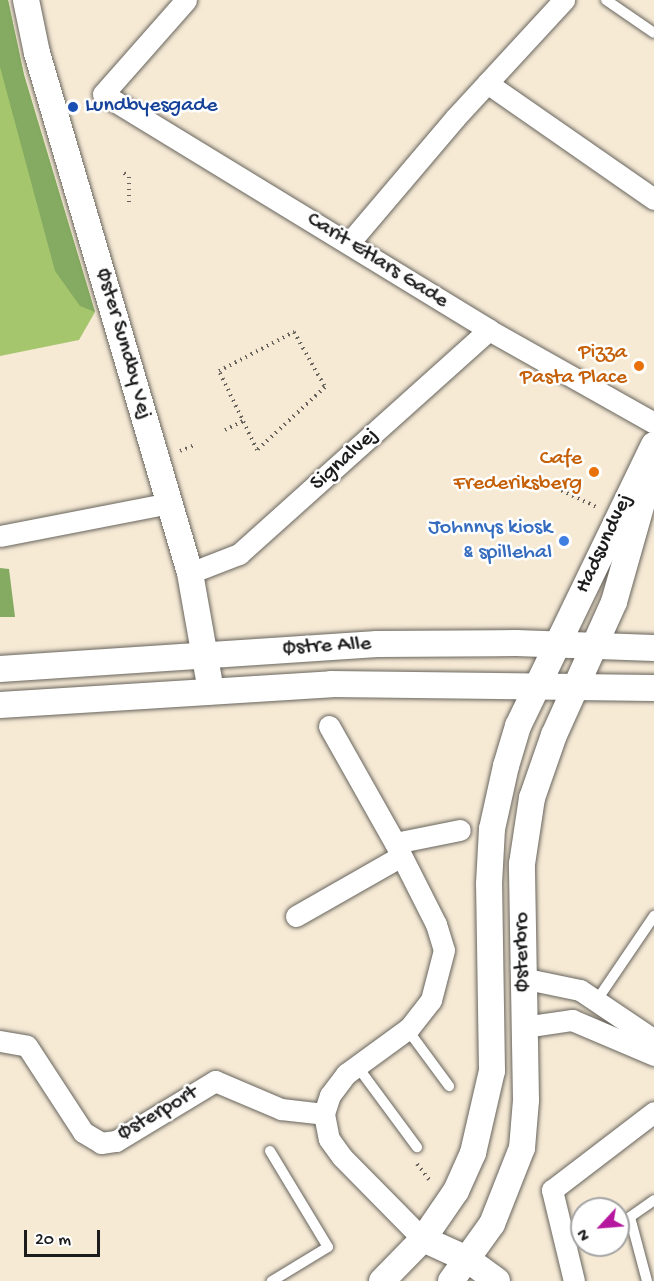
<!DOCTYPE html>
<html>
<head>
<meta charset="utf-8">
<style>
	body { margin:0 }
	#map { position:relative; width:654px; height:1281px; overflow:hidden; background:#f6ead5; font-family:"Gochi Hand",sans-serif }
	div>[style] { position:absolute }
	.green>* { inset:0; background:#a6c66e }
	.forest>* { inset:0; background:#84ab61 }
	.path>* { height:4px; margin-top:-2px; transform-origin:0; background:repeating-linear-gradient(90deg,#68645d 0 1.5px,transparent 0 6px) }
	.roads { filter:drop-shadow(0 0 2px #68645d) drop-shadow(0 0 2px #68645d) }
	.service>* { height:10px; margin:-5px; padding:0 5px; transform-origin:5px; border-radius:5px; background:#fff }
	.minor>* { height:21px; margin:-10.5px; padding:0 10.5px; transform-origin:10.5px; border-radius:10.5px; background:#fff }
	.tertiary>* { height:26px; margin:-13px; padding:0 13px; transform-origin:13px; border-radius:13px; background:#fff }
	.dots>* { width:16px; height:16px; translate:-50% -50%; box-sizing:border-box; border:3px solid #fff; border-radius:50% }
	span { translate:-50% -50%; white-space:nowrap; text-align:center; line-height:1.15; -webkit-text-stroke:5px #fff; paint-order:stroke }
	.transit-label { font-size:22px; color:#164399 }
	.left { translate:0 -50%; text-align:left }
	.street-label { font-size:22px; color:#1c1c1c }
	.food-label { font-size:22px; color:#c56008 }
	.right { translate:-100% -50%; text-align:right }
	.shop-label { font-size:22px; color:#366cbe }
	.north { position:absolute; left:570px; top:1197px; width:60px; height:60px; box-sizing:border-box; background:#fff; border:2px solid #a4a4a4; border-radius:50%; rotate:244deg; font-size:16px; font-weight:700; line-height:24px; text-align:center; color:#1c1c1c }
	.north::after { content:''; display:block; margin:auto; width:21px; height:27px; background:#b5179e; clip-path:polygon(50% 0,100% 100%,50% 72%,0 100%) }
	.scale { position:absolute; left:24px; top:1230px; width:76px; height:27px; box-sizing:border-box; border:3px solid #1c1c1c; border-top:0; padding-left:8px; font-size:18px; line-height:21px; white-space:nowrap; color:#1c1c1c; -webkit-text-stroke:4px #fff; paint-order:stroke }
</style>
</head>
<body>
<div id="map">
	<div class="green">
		<i style="clip-path:polygon(0 0,8px 0,24px 75px,95px 312px,79px 340px,0 356px)"></i>
	</div>
	<div class="forest">
		<i style="clip-path:polygon(0 0,8px 0,24px 75px,95px 312px,80px 306px,55px 271px,0 67px)"></i>
		<i style="clip-path:polygon(0 568px,9px 569px,15px 617px,0 617px)"></i>
	</div>
	<div class="path">
		<i style="left:124px;top:173px;width:6px;rotate:39deg"></i>
		<i style="left:129px;top:177px;width:25px;rotate:90deg"></i>
		<i style="left:294px;top:332px;width:63px;rotate:60.6deg"></i>
		<i style="left:325px;top:387px;width:93px;rotate:137.2deg"></i>
		<i style="left:257px;top:450px;width:88px;rotate:-115.7deg"></i>
		<i style="left:219px;top:371px;width:85px;rotate:-27.5deg"></i>
		<i style="left:225px;top:430px;width:20px;rotate:-27deg"></i>
		<i style="left:180px;top:451px;width:16px;rotate:-22deg"></i>
		<i style="left:556px;top:488px;width:45px;rotate:24.9deg"></i>
		<i style="left:417px;top:1164px;width:23px;rotate:52deg"></i>
	</div>
	<div class="roads">
		<div class="service">
			<i style="left:606px;top:0;width:58px;rotate:34.5deg"></i>
			<i style="left:597px;top:1000px;width:102px;rotate:-55.8deg"></i>
			<i style="left:407px;top:1029px;width:71px;rotate:53.6deg"></i>
			<i style="left:357px;top:1066px;width:101px;rotate:53.5deg"></i>
			<i style="left:270px;top:1151px;width:112px;rotate:58.9deg"></i>
			<i style="left:328px;top:1247px;width:66px;rotate:148.7deg"></i>
			<i style="left:647px;top:1281px;width:66px;rotate:-104.9deg"></i>
			<i style="left:630px;top:1217px;width:29px;rotate:-35deg"></i>
		</div>
		<div class="minor">
			<i style="left:186px;top:0;width:125px;rotate:131.4deg"></i>
			<i style="left:103px;top:94px;width:452px;rotate:31.4deg"></i>
			<i style="left:489px;top:330px;width:189px;rotate:29.4deg"></i>
			<i style="left:487px;top:83px;width:203px;rotate:34.8deg"></i>
			<i style="left:349px;top:243px;width:164px;rotate:-49.7deg"></i>
			<i style="left:455px;top:118px;width:161px;rotate:-47.3deg"></i>
			<i style="left:0;top:536px;width:173px;rotate:-11deg"></i>
			<i style="left:190px;top:573px;width:53px;rotate:-21.2deg"></i>
			<i style="left:239px;top:554px;width:336px;rotate:-41.9deg"></i>
			<i style="left:329px;top:726px;width:134px;rotate:60.6deg"></i>
			<i style="left:395px;top:843px;width:91px;rotate:63.2deg"></i>
			<i style="left:436px;top:924px;width:27px;rotate:73deg"></i>
			<i style="left:444px;top:950px;width:52px;rotate:104.6deg"></i>
			<i style="left:431px;top:1000px;width:36px;rotate:128deg"></i>
			<i style="left:409px;top:1028px;width:78px;rotate:143.9deg"></i>
			<i style="left:346px;top:1074px;width:26px;rotate:127deg"></i>
			<i style="left:330px;top:1095px;width:20px;rotate:108deg"></i>
			<i style="left:324px;top:1114px;width:25px;rotate:79deg"></i>
			<i style="left:329px;top:1139px;width:22px;rotate:54deg"></i>
			<i style="left:342px;top:1157px;width:115px;rotate:45.4deg"></i>
			<i style="left:395px;top:843px;width:66px;rotate:-11.3deg"></i>
			<i style="left:296px;top:916px;width:121px;rotate:-29.7deg"></i>
			<i style="left:522px;top:978px;width:59px;rotate:11.7deg"></i>
			<i style="left:580px;top:990px;width:89px;rotate:34deg"></i>
			<i style="left:524px;top:1027px;width:49px;rotate:-8.3deg"></i>
			<i style="left:572px;top:1020px;width:89px;rotate:23.1deg"></i>
			<i style="left:0;top:1041px;width:27px;rotate:10deg"></i>
			<i style="left:27px;top:1046px;width:103px;rotate:56.9deg"></i>
			<i style="left:83px;top:1132px;width:21px;rotate:31deg"></i>
			<i style="left:101px;top:1143px;width:15px;rotate:-8deg"></i>
			<i style="left:116px;top:1141px;width:116px;rotate:-31.2deg"></i>
			<i style="left:215px;top:1081px;width:72px;rotate:23deg"></i>
			<i style="left:281px;top:1109px;width:43px;rotate:6.6deg"></i>
			<i style="left:574px;top:1281px;width:94px;rotate:-103.6deg"></i>
			<i style="left:552px;top:1190px;width:128px;rotate:-37.4deg"></i>
		</div>
		<div class="tertiary">
			<i style="left:26px;top:0;width:54px;rotate:78.3deg"></i>
			<i style="left:37px;top:53px;width:542px;rotate:73.6deg"></i>
			<i style="left:190px;top:573px;width:120px;rotate:79.9deg"></i>
			<i style="left:0;top:669px;width:378px;rotate:-3.8deg"></i>
			<i style="left:377px;top:644px;width:139px;rotate:-0.4deg"></i>
			<i style="left:516px;top:643px;width:138px;rotate:2.1deg"></i>
			<i style="left:0;top:705px;width:332px;rotate:-3.6deg"></i>
			<i style="left:331px;top:684px;width:323px;rotate:0.7deg"></i>
			<i style="left:423px;top:1239px;width:48px;rotate:24.4deg"></i>
			<i style="left:467px;top:1259px;width:37px;rotate:36deg"></i>
			<i style="left:382px;top:1281px;width:59px;rotate:-45.7deg"></i>
			<i style="left:423px;top:1239px;width:58px;rotate:-55.5deg"></i>
			<i style="left:456px;top:1191px;width:42px;rotate:-65.9deg"></i>
			<i style="left:473px;top:1153px;width:84px;rotate:-77deg"></i>
			<i style="left:492px;top:1071px;width:187px;rotate:-90.9deg"></i>
			<i style="left:489px;top:884px;width:55px;rotate:-86.9deg"></i>
			<i style="left:492px;top:829px;width:65px;rotate:-77.5deg"></i>
			<i style="left:506px;top:766px;width:42px;rotate:-73.3deg"></i>
			<i style="left:518px;top:726px;width:312px;rotate:-64.2deg"></i>
			<i style="left:451px;top:1281px;width:70px;rotate:-54.3deg"></i>
			<i style="left:492px;top:1224px;width:82px;rotate:-68.5deg"></i>
			<i style="left:522px;top:1148px;width:48px;rotate:-85.2deg"></i>
			<i style="left:526px;top:1100px;width:236px;rotate:-91deg"></i>
			<i style="left:522px;top:864px;width:67px;rotate:-81.4deg"></i>
			<i style="left:532px;top:798px;width:67px;rotate:-70.8deg"></i>
			<i style="left:554px;top:735px;width:146px;rotate:-65.7deg"></i>
			<i style="left:614px;top:602px;width:129px;rotate:-74.2deg"></i>
		</div>
	</div>
	<div class="dots">
		<i style="left:73px;top:107px;background:#1a4fb4"></i>
		<i style="left:639px;top:366px;background:#e8710a"></i>
		<i style="left:594px;top:472px;background:#e8710a"></i>
		<i style="left:564px;top:541px;background:#3f7fe0"></i>
	</div>
	<div class="transit-label">
		<span class="left" style="left:85px;top:107px">Lundbyesgade</span>
	</div>
	<div class="street-label">
		<span style="left:377px;top:261px;rotate:32deg">Carit Etlars Gade</span>
		<span style="left:123px;top:344px;rotate:74deg">Øster Sundby Vej</span>
		<span style="left:345px;top:460px;rotate:-42deg">Signalvej</span>
		<span style="left:605px;top:544px;rotate:-65deg">Hadsundvej</span>
		<span style="left:327px;top:647px;rotate:-3deg">Østre Alle</span>
		<span style="left:523px;top:952px;rotate:-90deg">Østerbro</span>
		<span style="left:158px;top:1114px;rotate:-30deg">Østerport</span>
	</div>
	<div class="food-label">
		<span class="right" style="left:627px;top:366px">Pizza<br>Pasta Place</span>
		<span class="right" style="left:582px;top:472px">Cafe<br>Frederiksberg</span>
	</div>
	<div class="shop-label">
		<span class="right" style="left:552px;top:541px">Johnnys kiosk<br>&amp; spillehal</span>
	</div>
	<div class="north">N</div>
	<div class="scale">20 m</div>
</div>
</body>
</html>
